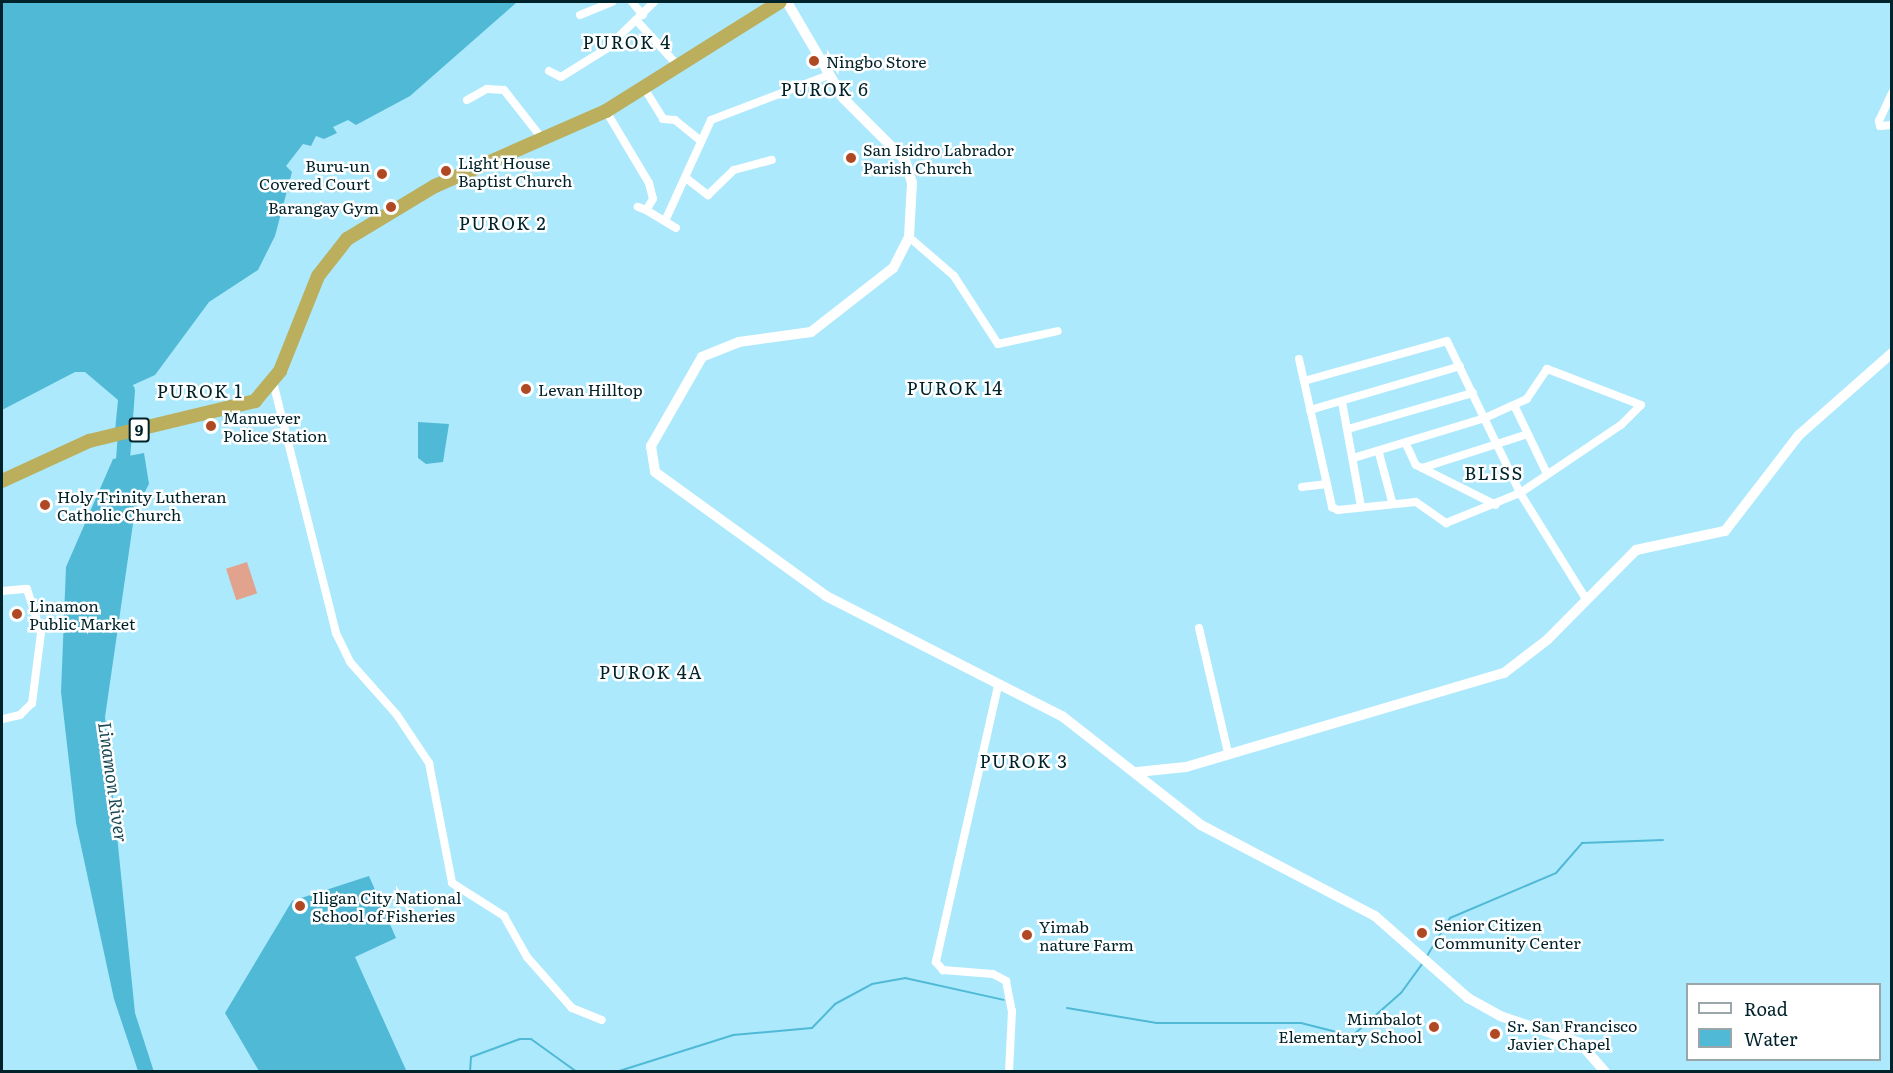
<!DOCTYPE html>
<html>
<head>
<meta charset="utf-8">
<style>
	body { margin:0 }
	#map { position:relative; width:1893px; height:1073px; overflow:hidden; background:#ace9fc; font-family:Literata,serif }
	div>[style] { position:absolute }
	.green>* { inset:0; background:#e2a38e; transform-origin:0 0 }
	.water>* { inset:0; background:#50b9d6 }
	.stream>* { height:2px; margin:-1px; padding:0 1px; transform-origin:1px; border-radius:1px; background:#50b9d6 }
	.river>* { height:14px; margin:-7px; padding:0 7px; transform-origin:7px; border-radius:7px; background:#50b9d6 }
	.minor>* { height:8px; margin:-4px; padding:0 4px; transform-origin:4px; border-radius:4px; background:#fff }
	.tertiary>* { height:10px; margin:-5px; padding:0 5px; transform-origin:5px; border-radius:5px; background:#fff }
	.trunk>* { height:14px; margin:-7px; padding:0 7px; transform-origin:7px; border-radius:7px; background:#bbae5c }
	.dots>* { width:16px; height:16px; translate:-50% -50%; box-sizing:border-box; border:3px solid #fff; border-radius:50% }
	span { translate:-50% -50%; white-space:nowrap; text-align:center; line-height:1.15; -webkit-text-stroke:5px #fff; paint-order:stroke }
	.shield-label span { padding:2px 4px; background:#fff; border:2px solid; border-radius:4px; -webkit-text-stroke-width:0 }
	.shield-label { font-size:15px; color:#00222b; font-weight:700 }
	.poi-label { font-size:16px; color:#00222b }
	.left { translate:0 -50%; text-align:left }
	.right { translate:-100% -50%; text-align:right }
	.neighbourhood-label { font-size:18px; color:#00222b; letter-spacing:1.5px }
	.water-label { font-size:18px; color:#1b4955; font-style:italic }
	.frame { position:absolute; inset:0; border:3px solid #00222b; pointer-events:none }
	.legend { position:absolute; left:1686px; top:983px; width:195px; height:78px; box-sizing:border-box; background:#fff; border:2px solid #99a7aa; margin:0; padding:8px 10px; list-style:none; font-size:18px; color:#00222b }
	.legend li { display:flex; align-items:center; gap:12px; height:30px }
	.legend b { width:30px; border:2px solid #99a7aa }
</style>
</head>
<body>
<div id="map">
	<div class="green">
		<i style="left:247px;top:562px;width:33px;height:22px;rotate:72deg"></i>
	</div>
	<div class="water">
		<i style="clip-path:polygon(2px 2px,517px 2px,410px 96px,356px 125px,348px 120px,333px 127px,337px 133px,324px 139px,316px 136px,311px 146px,303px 144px,286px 166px,292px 172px,275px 236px,258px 270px,209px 302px,155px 375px,122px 390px,132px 393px,131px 428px,115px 431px,118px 400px,85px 372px,75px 372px,2px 410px)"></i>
		<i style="clip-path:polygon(418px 422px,449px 424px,443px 462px,426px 464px,418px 458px)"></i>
		<i style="clip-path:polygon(144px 453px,149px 484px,135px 510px,105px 717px,135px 1013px,154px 1072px,138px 1071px,114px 999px,76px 823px,61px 692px,66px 567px,113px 459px)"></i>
		<i style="clip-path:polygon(369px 876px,396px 938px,355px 957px,406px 1070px,259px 1071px,225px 1013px,292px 901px)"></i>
	</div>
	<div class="stream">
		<i style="left:1427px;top:956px;width:44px;rotate:-58.8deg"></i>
		<i style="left:1450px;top:918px;width:115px;rotate:-23deg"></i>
		<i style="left:1556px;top:873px;width:40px;rotate:-49deg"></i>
		<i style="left:1582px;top:843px;width:81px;rotate:-2.1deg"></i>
		<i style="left:1067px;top:1008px;width:91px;rotate:9.5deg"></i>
		<i style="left:1157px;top:1023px;width:144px"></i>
		<i style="left:1301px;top:1023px;width:53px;rotate:14.3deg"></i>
		<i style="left:1352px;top:1036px;width:65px;rotate:-41.3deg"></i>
		<i style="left:1401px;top:993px;width:36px;rotate:-54deg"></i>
		<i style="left:470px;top:1072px;width:15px;rotate:-86deg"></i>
		<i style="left:471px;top:1057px;width:52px;rotate:-20.2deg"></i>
		<i style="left:520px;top:1039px;width:11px"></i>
		<i style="left:531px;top:1039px;width:57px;rotate:35.7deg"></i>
		<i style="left:616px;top:1072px;width:123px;rotate:-17.5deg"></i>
		<i style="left:733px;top:1035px;width:79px;rotate:-5.1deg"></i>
		<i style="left:812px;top:1028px;width:33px;rotate:-46deg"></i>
		<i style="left:835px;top:1004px;width:42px;rotate:-28.4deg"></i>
		<i style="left:872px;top:984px;width:34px;rotate:-10deg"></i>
		<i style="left:905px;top:978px;width:101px;rotate:12.5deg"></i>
	</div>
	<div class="river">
		<i style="left:122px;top:474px;width:84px;rotate:-85.9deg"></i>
	</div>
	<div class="minor">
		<i style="left:632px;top:2px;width:17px;rotate:50deg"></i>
		<i style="left:580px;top:15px;width:35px;rotate:-22deg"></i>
		<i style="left:637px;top:21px;width:62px;rotate:47.6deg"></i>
		<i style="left:549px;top:71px;width:13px;rotate:27deg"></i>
		<i style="left:561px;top:77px;width:53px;rotate:-31.9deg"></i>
		<i style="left:606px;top:49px;width:67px;rotate:-44.4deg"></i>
		<i style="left:644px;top:88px;width:36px;rotate:58deg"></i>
		<i style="left:663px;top:119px;width:12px;rotate:5deg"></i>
		<i style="left:675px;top:120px;width:32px;rotate:39deg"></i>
		<i style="left:1892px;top:93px;width:31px;rotate:115deg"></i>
		<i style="left:1879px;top:121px;width:5px;rotate:79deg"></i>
		<i style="left:1880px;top:126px;width:12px;rotate:-5deg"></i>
		<i style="left:467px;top:100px;width:23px;rotate:-29deg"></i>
		<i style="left:487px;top:89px;width:17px;rotate:3deg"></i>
		<i style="left:504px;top:90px;width:65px;rotate:51.9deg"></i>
		<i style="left:606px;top:111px;width:84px;rotate:59.2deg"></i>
		<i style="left:649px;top:183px;width:16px;rotate:76deg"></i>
		<i style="left:653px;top:199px;width:13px;rotate:122deg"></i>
		<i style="left:646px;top:210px;width:9px;rotate:-159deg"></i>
		<i style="left:686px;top:178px;width:28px;rotate:38deg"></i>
		<i style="left:708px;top:195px;width:36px;rotate:-44deg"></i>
		<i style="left:734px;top:170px;width:39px;rotate:-15deg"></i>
		<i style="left:646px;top:210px;width:35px;rotate:31deg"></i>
		<i style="left:665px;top:221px;width:111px;rotate:-65.5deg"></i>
		<i style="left:711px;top:120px;width:126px;rotate:-20.9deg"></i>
		<i style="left:909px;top:237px;width:60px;rotate:40.9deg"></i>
		<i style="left:954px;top:276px;width:81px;rotate:57.1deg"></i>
		<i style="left:998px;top:344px;width:61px;rotate:-12.2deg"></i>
		<i style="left:1299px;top:359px;width:152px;rotate:77.4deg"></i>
		<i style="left:1332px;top:507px;width:7px;rotate:27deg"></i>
		<i style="left:1338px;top:510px;width:78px;rotate:-5.9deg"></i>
		<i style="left:1416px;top:502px;width:37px;rotate:35deg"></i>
		<i style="left:1446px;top:523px;width:80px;rotate:-22.1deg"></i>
		<i style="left:1520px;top:493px;width:122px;rotate:-34deg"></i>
		<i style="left:1621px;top:425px;width:28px;rotate:-45deg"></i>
		<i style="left:1641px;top:405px;width:101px;rotate:-159deg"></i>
		<i style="left:1547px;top:369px;width:36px;rotate:124deg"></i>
		<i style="left:1527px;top:399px;width:46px;rotate:155.7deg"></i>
		<i style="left:1485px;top:418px;width:138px;rotate:163.1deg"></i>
		<i style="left:1304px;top:381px;width:148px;rotate:-15.6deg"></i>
		<i style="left:1447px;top:341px;width:169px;rotate:64.3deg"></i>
		<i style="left:1520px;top:493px;width:125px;rotate:58.1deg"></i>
		<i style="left:273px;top:382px;width:259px;rotate:75.9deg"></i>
		<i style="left:336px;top:633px;width:32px;rotate:64deg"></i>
		<i style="left:350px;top:662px;width:71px;rotate:48.4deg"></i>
		<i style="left:397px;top:715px;width:58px;rotate:56.3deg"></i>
		<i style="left:429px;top:763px;width:122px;rotate:79.1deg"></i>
		<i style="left:452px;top:883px;width:62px;rotate:32.4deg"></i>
		<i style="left:504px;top:916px;width:47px;rotate:60.7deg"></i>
		<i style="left:527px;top:957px;width:68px;rotate:48.6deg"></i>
		<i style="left:572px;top:1008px;width:32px;rotate:22deg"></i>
		<i style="left:1342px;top:402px;width:107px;rotate:79.7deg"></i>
		<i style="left:1514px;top:405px;width:76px;rotate:64.4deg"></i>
		<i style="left:1310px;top:410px;width:156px;rotate:-16.3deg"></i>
		<i style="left:1348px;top:429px;width:130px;rotate:-16.1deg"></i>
		<i style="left:1406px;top:444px;width:23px;rotate:65deg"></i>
		<i style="left:1416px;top:465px;width:89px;rotate:26.6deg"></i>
		<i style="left:1379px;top:453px;width:51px;rotate:75.1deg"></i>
		<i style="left:1422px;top:468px;width:111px;rotate:-17.8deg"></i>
		<i style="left:1302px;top:487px;width:25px;rotate:-7deg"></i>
		<i style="left:2px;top:591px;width:25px;rotate:-5deg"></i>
		<i style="left:27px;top:589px;width:46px;rotate:72.3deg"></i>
		<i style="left:41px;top:633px;width:71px;rotate:97.3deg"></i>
		<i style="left:32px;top:703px;width:17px;rotate:135deg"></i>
		<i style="left:20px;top:715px;width:18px;rotate:167deg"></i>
		<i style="left:1199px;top:628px;width:128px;rotate:76.9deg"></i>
		<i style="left:998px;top:686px;width:283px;rotate:102.7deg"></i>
		<i style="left:936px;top:962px;width:11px;rotate:49deg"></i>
		<i style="left:943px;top:970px;width:50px;rotate:4.6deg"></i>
		<i style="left:993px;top:974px;width:15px;rotate:28deg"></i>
		<i style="left:1006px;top:981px;width:31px;rotate:79deg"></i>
		<i style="left:1012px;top:1011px;width:61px;rotate:92.8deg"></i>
	</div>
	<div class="tertiary">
		<i style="left:787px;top:2px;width:111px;rotate:59.7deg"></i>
		<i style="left:843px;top:98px;width:88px;rotate:45deg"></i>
		<i style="left:905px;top:160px;width:24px;rotate:73deg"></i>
		<i style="left:912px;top:183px;width:54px;rotate:93.2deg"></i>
		<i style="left:909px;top:237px;width:35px;rotate:117deg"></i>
		<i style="left:893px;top:268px;width:104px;rotate:142deg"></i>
		<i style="left:811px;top:332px;width:73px;rotate:172.1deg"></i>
		<i style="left:739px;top:342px;width:40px;rotate:158deg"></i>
		<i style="left:702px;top:357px;width:103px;rotate:119.8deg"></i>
		<i style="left:651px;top:446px;width:26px;rotate:81deg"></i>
		<i style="left:655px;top:472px;width:211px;rotate:35.9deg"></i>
		<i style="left:826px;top:596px;width:265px;rotate:27deg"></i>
		<i style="left:1062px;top:716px;width:177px;rotate:38.1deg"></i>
		<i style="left:1201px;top:825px;width:196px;rotate:27.6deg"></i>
		<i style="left:1375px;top:916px;width:124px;rotate:41.4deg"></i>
		<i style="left:1468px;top:998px;width:37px;rotate:29deg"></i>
		<i style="left:1500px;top:1016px;width:84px;rotate:18.6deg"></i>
		<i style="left:1580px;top:1043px;width:38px;rotate:49deg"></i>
		<i style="left:1137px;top:772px;width:49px;rotate:-5.8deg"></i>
		<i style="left:1186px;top:767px;width:332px;rotate:-16.5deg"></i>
		<i style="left:1504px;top:673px;width:54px;rotate:-37.5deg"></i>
		<i style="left:1547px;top:640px;width:127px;rotate:-45.3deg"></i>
		<i style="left:1636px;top:550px;width:91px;rotate:-12.1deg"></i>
		<i style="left:1725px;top:531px;width:121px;rotate:-52.4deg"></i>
		<i style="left:1799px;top:435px;width:124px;rotate:-41.4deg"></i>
	</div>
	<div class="trunk">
		<i style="left:2px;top:481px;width:96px;rotate:-24.7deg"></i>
		<i style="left:89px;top:441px;width:171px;rotate:-13.5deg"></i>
		<i style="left:255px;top:401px;width:39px;rotate:-50deg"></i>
		<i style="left:280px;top:371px;width:102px;rotate:-68.2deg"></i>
		<i style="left:318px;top:276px;width:47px;rotate:-51.9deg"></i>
		<i style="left:347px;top:239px;width:103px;rotate:-31.1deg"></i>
		<i style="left:435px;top:186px;width:187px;rotate:-23.7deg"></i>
		<i style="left:606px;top:111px;width:205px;rotate:-32.1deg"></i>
	</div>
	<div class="dots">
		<i style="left:814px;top:61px;background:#b04823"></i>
		<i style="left:851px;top:158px;background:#b04823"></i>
		<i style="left:446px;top:171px;background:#b04823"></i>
		<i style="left:382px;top:174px;background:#b04823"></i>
		<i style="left:391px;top:207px;background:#b04823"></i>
		<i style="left:526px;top:389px;background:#b04823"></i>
		<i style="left:211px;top:426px;background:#b04823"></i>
		<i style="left:45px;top:505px;background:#b04823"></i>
		<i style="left:17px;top:614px;background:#b04823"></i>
		<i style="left:300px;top:906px;background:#b04823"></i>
		<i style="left:1422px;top:933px;background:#b04823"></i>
		<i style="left:1027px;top:935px;background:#b04823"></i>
		<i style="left:1434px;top:1027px;background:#b04823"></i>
		<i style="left:1495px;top:1034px;background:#b04823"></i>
	</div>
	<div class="shield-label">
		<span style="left:139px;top:430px">9</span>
	</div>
	<div class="poi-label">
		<span class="left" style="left:826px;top:61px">Ningbo Store</span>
		<span class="left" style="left:863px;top:158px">San Isidro Labrador<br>Parish Church</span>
		<span class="left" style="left:458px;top:171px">Light House<br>Baptist Church</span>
		<span class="right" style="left:370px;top:174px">Buru-un<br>Covered Court</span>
		<span class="right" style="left:379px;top:207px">Barangay Gym</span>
		<span class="left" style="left:538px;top:389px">Levan Hilltop</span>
		<span class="left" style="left:223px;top:426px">Manuever<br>Police Station</span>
		<span class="left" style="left:57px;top:505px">Holy Trinity Lutheran<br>Catholic Church</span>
		<span class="left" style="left:29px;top:614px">Linamon<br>Public Market</span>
		<span class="left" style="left:312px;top:906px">Iligan City National<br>School of Fisheries</span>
		<span class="left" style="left:1434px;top:933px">Senior Citizen<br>Community Center</span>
		<span class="left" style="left:1039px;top:935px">Yimab<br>nature Farm</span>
		<span class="right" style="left:1422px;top:1027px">Mimbalot<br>Elementary School</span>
		<span class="left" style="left:1507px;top:1034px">Sr. San Francisco<br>Javier Chapel</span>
	</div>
	<div class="neighbourhood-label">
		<span style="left:627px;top:42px">PUROK 4</span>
		<span style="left:825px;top:89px">PUROK 6</span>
		<span style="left:503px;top:223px">PUROK 2</span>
		<span style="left:955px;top:388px">PUROK 14</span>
		<span style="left:200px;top:391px">PUROK 1</span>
		<span style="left:1494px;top:473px">BLISS</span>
		<span style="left:651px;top:672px">PUROK 4A</span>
		<span style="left:1024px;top:761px">PUROK 3</span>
	</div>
	<div class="water-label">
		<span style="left:113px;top:782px;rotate:82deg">Linamon River</span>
	</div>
	<div class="frame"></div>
	<ul class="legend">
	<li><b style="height:8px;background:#fff"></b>Road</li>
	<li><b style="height:16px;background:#50b9d6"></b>Water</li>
	</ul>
</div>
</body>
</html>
